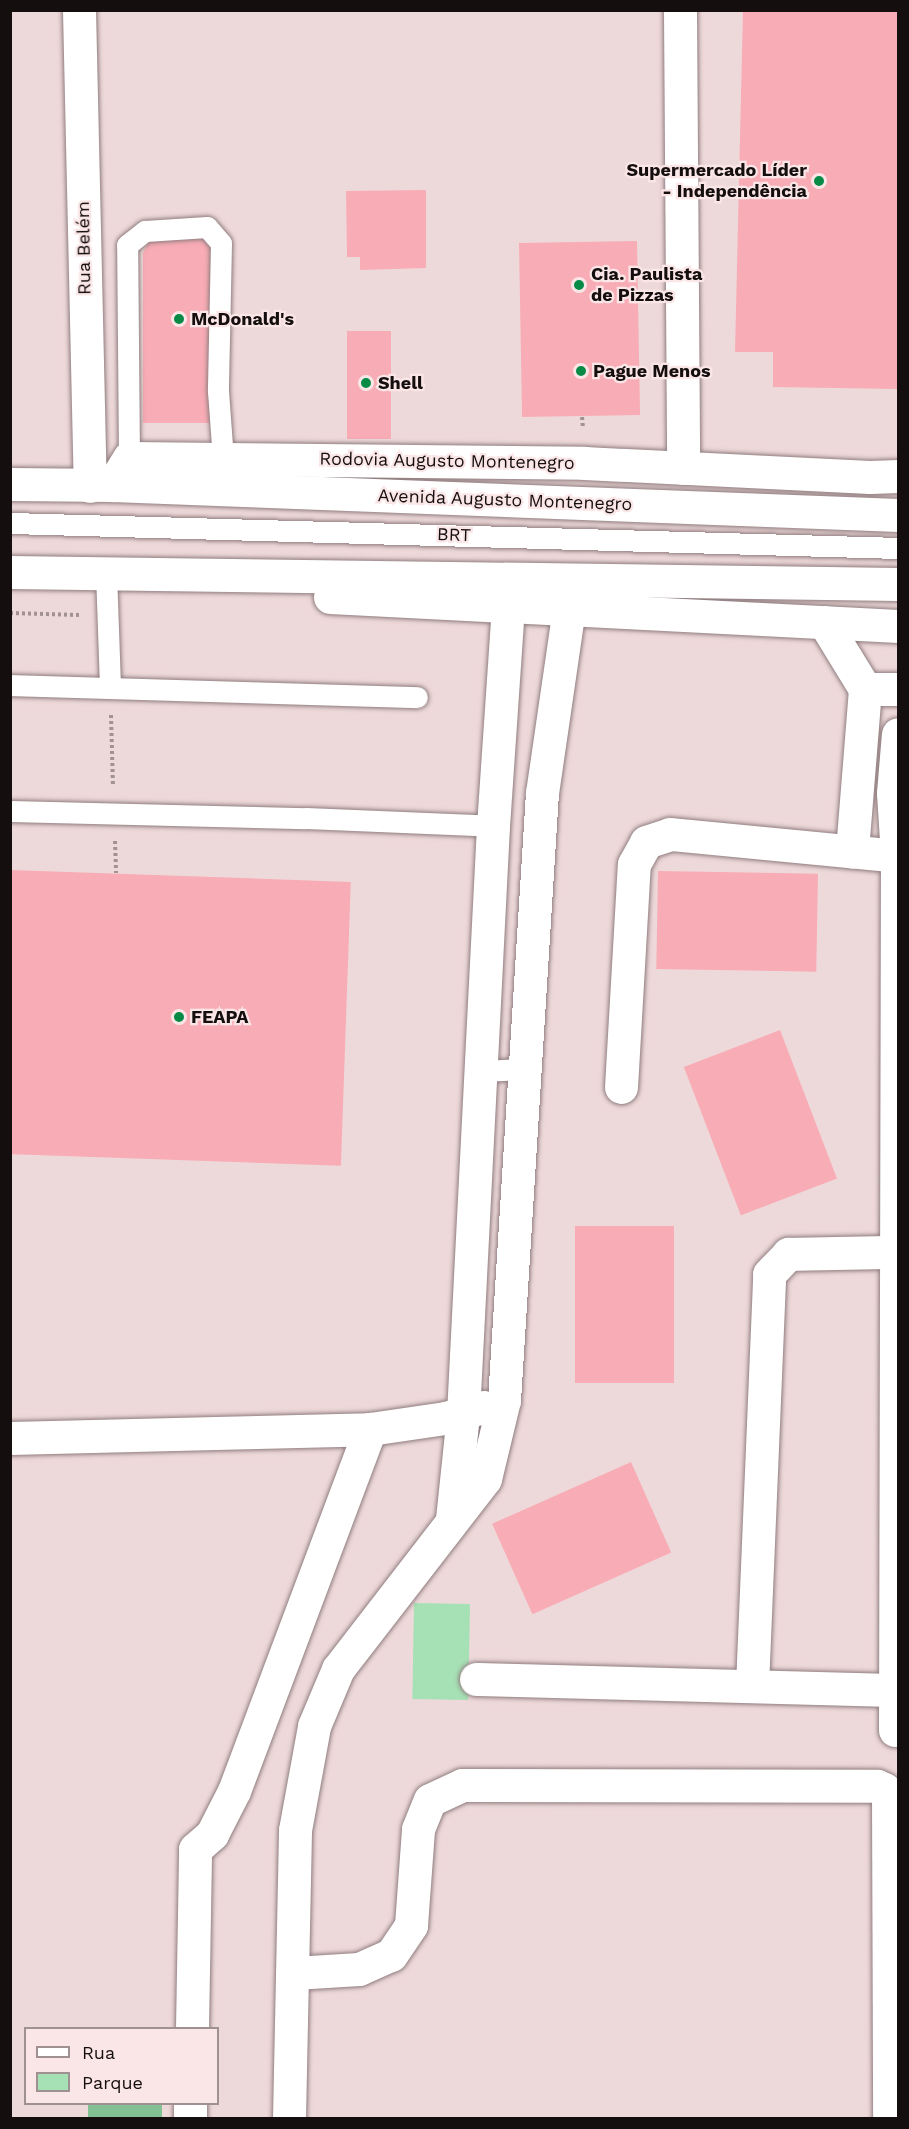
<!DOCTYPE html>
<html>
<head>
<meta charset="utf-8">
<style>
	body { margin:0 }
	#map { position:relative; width:909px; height:2129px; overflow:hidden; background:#eed9da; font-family:"Work Sans",sans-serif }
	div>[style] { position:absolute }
	.green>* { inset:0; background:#a6e1b5; transform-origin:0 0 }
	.water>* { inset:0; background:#83c093; transform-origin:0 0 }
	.building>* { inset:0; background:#f8acb5; transform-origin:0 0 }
	.path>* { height:4px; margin-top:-2px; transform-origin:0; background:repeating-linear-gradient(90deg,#a19192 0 3px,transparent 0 6px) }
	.roads { filter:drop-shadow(0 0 2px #907d7f) drop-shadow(0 0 2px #907d7f) }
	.service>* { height:21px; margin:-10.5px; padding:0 10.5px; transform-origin:10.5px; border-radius:10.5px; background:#fff }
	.minor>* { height:33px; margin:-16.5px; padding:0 16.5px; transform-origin:16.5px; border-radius:16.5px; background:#fff }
	.primary>* { height:33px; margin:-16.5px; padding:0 16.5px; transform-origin:16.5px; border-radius:16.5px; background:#fff }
	.dots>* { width:16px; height:16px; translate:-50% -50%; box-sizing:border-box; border:3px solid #fbe6e7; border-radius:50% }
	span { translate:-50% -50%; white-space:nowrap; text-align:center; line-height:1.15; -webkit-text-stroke:4.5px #fbe6e7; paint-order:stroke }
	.poi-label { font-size:18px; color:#150e0f; font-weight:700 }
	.right { translate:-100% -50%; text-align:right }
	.left { translate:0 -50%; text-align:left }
	.street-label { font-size:18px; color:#150e0f }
	.frame { position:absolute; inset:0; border:12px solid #150e0f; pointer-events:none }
	.legend { position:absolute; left:24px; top:2027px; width:195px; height:78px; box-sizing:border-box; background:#fbe6e7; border:2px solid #9f9091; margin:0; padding:8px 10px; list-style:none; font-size:18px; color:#150e0f }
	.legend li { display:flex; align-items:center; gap:12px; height:30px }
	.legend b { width:30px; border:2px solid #9f9091 }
</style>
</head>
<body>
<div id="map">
	<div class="green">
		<i style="left:470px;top:1604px;width:96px;height:56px;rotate:91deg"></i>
	</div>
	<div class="water">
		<i style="left:88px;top:2104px;width:74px;height:14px"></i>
	</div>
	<div class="building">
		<i style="clip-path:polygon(743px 10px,898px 10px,898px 389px,773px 387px,773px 352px,735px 352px)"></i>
		<i style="clip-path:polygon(426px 190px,426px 268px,360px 270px,360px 257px,347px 257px,346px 191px)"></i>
		<i style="clip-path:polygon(202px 233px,214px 244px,214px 423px,143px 423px,143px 253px,151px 236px)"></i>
		<i style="left:637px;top:241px;width:174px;height:118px;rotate:89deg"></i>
		<i style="left:347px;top:331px;width:44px;height:108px"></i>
		<i style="left:10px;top:870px;width:341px;height:284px;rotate:2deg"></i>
		<i style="left:658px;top:871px;width:160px;height:98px;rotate:1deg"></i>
		<i style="left:780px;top:1030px;width:159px;height:103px;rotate:69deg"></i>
		<i style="left:674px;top:1226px;width:157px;height:99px;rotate:90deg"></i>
		<i style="left:631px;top:1462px;width:99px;height:152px;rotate:66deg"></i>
	</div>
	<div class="path">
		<i style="left:582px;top:417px;width:12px;rotate:85deg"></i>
		<i style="left:10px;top:613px;width:69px;rotate:1.7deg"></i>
		<i style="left:111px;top:715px;width:71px;rotate:88.4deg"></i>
		<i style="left:115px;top:841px;width:32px;rotate:88deg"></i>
	</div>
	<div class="roads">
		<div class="service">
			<i style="left:129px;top:458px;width:213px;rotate:-90.5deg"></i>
			<i style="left:127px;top:245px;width:23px;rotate:-38deg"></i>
			<i style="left:145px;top:231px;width:62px;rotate:-3.7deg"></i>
			<i style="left:207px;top:227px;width:21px;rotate:49deg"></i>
			<i style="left:221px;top:243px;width:148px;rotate:91.2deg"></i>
			<i style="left:218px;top:391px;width:68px;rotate:85.8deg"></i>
			<i style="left:10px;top:523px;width:888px;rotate:1.61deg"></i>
			<i style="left:106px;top:572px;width:116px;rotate:88deg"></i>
			<i style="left:10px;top:685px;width:407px;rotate:1.7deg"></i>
			<i style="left:10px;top:811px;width:296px;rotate:1.4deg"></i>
			<i style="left:306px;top:818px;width:187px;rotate:2.4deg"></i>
			<i style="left:480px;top:1071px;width:45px;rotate:-2.5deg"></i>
		</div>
		<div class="minor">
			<i style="left:79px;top:10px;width:476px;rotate:88.7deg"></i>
			<i style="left:680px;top:10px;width:458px;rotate:89.6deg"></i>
			<i style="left:824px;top:622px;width:79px;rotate:58.5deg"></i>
			<i style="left:865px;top:689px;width:163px;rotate:94.6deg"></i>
			<i style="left:865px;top:689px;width:33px"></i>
			<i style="left:621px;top:1087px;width:223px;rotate:-86.7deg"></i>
			<i style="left:634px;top:864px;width:25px;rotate:-61deg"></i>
			<i style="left:646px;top:842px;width:25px;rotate:-18deg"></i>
			<i style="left:670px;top:834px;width:228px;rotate:5.5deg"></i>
			<i style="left:10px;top:1438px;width:360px;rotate:-1.4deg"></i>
			<i style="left:370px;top:1429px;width:76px;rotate:-8.3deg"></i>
			<i style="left:445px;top:1418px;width:40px;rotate:-16deg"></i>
			<i style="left:452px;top:1519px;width:106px;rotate:-84deg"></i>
			<i style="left:463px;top:1414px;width:589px;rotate:-87.08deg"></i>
			<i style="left:493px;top:826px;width:223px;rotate:-86.1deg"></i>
			<i style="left:476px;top:1679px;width:419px;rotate:1.5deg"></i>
			<i style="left:752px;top:1686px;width:412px;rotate:-87.6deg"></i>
			<i style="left:769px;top:1274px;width:28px;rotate:-46deg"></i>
			<i style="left:788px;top:1254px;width:108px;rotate:-1.1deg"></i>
			<i style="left:895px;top:1730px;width:874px;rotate:-89.87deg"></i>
			<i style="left:897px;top:856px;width:63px;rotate:-93.6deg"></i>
			<i style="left:893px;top:793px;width:59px;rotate:-85.2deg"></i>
			<i style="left:294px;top:1973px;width:65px;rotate:-3.5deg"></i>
			<i style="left:359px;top:1969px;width:35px;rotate:-24deg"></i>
			<i style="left:391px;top:1955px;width:36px;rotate:-56deg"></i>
			<i style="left:411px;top:1925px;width:96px;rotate:-85.8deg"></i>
			<i style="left:418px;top:1829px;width:31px;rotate:-68deg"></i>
			<i style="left:430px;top:1800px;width:35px;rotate:-25deg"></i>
			<i style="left:462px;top:1785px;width:415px;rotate:0.1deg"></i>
			<i style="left:877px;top:1786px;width:8px;rotate:23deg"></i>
			<i style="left:884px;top:1789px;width:7px;rotate:56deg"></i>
			<i style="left:888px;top:1795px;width:323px;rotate:89.8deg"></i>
			<i style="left:192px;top:2028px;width:179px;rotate:-89deg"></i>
			<i style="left:195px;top:1849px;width:23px;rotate:-41deg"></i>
			<i style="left:212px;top:1834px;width:48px;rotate:-62.9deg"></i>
			<i style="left:234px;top:1791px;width:387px;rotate:-69.4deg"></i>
			<i style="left:190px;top:2118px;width:14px;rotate:-90deg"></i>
			<i style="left:289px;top:2118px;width:288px;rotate:-88.8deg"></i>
			<i style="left:295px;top:1830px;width:106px;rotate:-79.6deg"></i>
			<i style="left:314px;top:1726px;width:62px;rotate:-67.2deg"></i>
			<i style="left:338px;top:1669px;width:240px;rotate:-52.3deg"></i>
			<i style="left:485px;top:1479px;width:81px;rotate:-76.5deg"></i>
			<i style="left:504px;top:1400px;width:608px;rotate:-86.42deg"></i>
			<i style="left:542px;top:793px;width:187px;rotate:-81.7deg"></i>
		</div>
		<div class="primary">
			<i style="left:10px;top:484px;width:102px;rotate:0.6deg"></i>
			<i style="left:112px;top:485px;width:787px;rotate:2.19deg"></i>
			<i style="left:112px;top:485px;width:32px;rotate:-58deg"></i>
			<i style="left:129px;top:458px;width:455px;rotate:0.6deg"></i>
			<i style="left:584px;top:463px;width:286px;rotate:2.8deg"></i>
			<i style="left:870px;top:477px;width:28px;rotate:-2deg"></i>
			<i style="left:10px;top:572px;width:888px;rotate:0.77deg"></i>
			<i style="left:330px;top:597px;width:569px;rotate:2.92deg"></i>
		</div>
	</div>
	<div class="dots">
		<i style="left:819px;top:181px;background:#078a46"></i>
		<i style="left:579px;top:285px;background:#078a46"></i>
		<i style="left:179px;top:319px;background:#078a46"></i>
		<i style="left:581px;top:371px;background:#078a46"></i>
		<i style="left:366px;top:383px;background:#078a46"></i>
		<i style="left:179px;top:1017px;background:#078a46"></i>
	</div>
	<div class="poi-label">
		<span class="right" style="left:807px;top:181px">Supermercado Líder<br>- Independência</span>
		<span class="left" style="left:591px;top:285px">Cia. Paulista<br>de Pizzas</span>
		<span class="left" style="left:191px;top:319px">McDonald's</span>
		<span class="left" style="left:593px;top:371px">Pague Menos</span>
		<span class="left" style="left:378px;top:383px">Shell</span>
		<span class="left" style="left:191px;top:1017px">FEAPA</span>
	</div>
	<div class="street-label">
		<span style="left:84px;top:248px;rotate:-91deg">Rua Belém</span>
		<span style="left:447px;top:461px;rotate:1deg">Rodovia Augusto Montenegro</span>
		<span style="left:505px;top:500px;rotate:2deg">Avenida Augusto Montenegro</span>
		<span style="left:454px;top:535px;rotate:2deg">BRT</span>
	</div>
	<div class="frame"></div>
	<ul class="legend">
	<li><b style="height:8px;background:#fff"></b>Rua</li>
	<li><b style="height:16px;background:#a6e1b5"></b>Parque</li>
	</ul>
</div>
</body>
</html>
